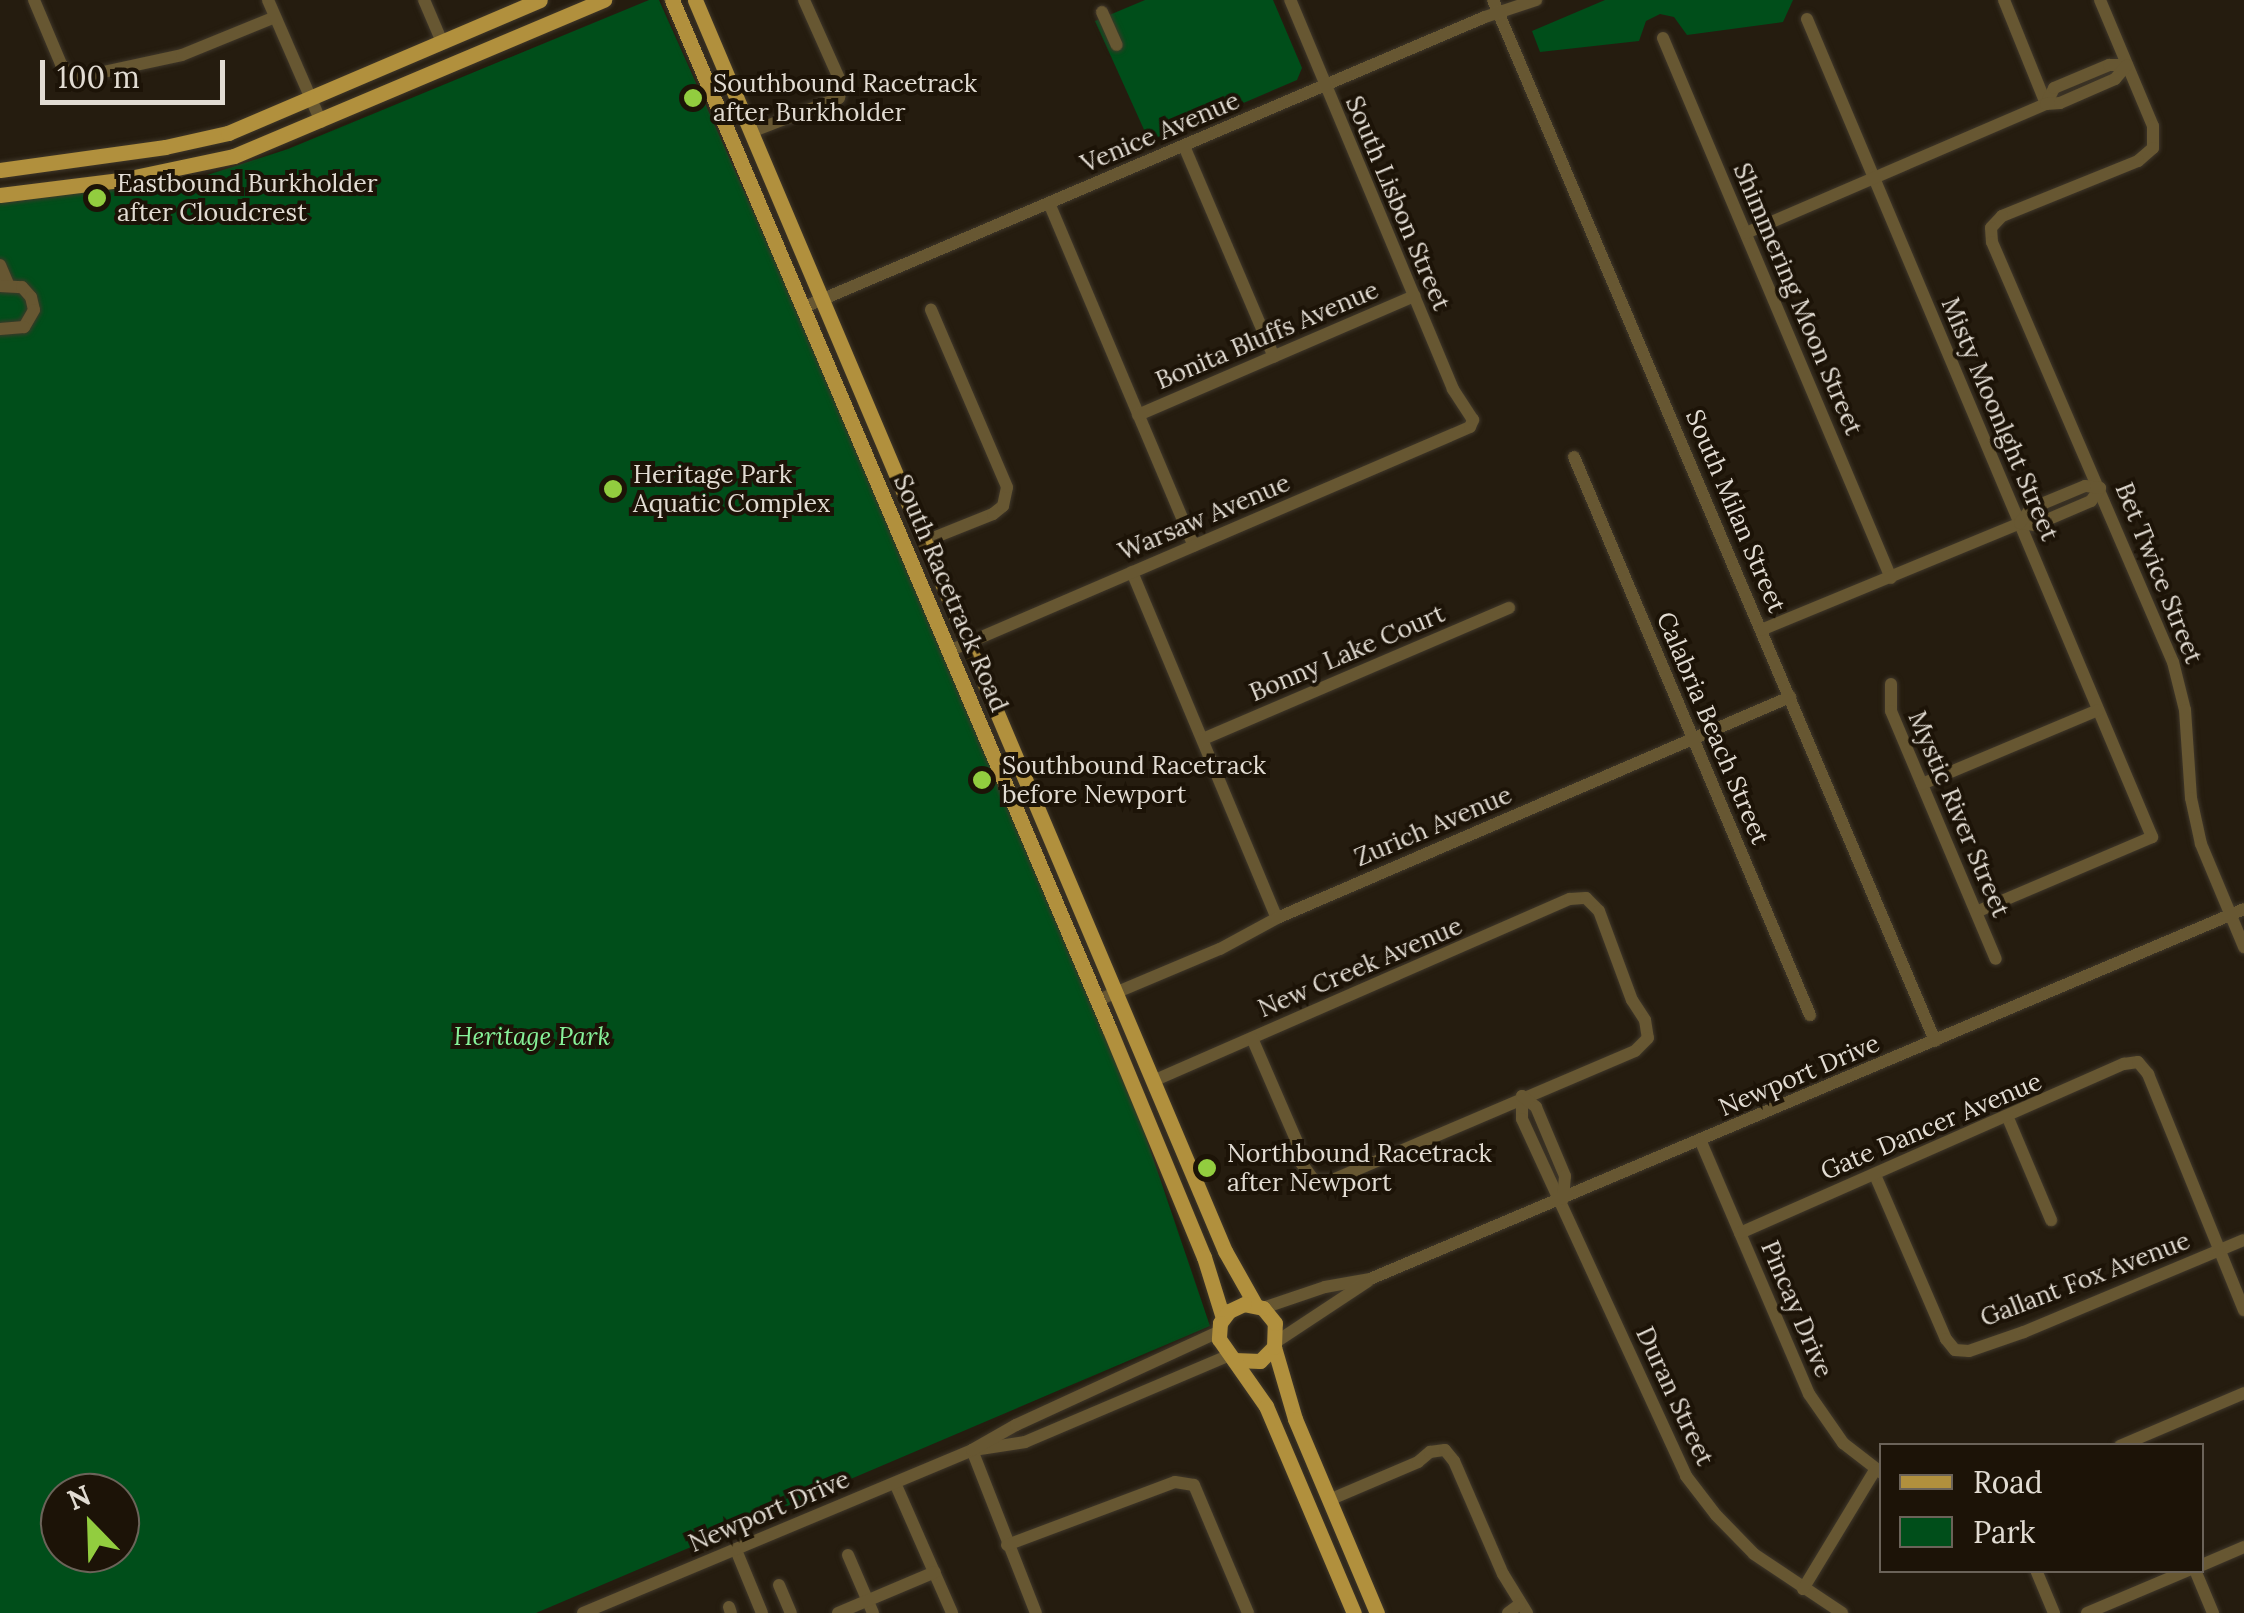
<!DOCTYPE html>
<html>
<head>
<meta charset="utf-8">
<style>
	body { margin:0 }
	#map { position:relative; width:2244px; height:1613px; overflow:hidden; background:#251c0f; font-family:Lora,serif }
	div>[style] { position:absolute }
	.green>* { inset:0; background:#004e1a }
	.roads { filter:drop-shadow(0 0 2px #3f372a) drop-shadow(0 0 2px #3f372a) }
	.minor>* { height:12px; margin:-6px; padding:0 6px; transform-origin:6px; border-radius:6px; background:#675732 }
	.major>* { height:15px; margin:-7.5px; padding:0 7.5px; transform-origin:7.5px; border-radius:7.5px; background:#b1903d }
	.dots>* { width:28px; height:28px; translate:-50% -50%; box-sizing:border-box; border:5px solid #1c1307; border-radius:50% }
	span { translate:-50% -50%; white-space:nowrap; text-align:center; line-height:1.15; -webkit-text-stroke:8px #1c1307; paint-order:stroke }
	.poi-label { font-size:25px; color:#e2dcd3 }
	.left { translate:0 -50%; text-align:left }
	.street-label { font-size:25px; color:#e2dcd3 }
	.park-label { font-size:25px; color:#87f299; font-style:italic }
	.legend { position:absolute; left:1879px; top:1443px; width:325px; height:130px; box-sizing:border-box; background:#1c1307; border:2px solid #6b6359; margin:0; padding:12px 18px; list-style:none; font-size:30px; color:#e2dcd3 }
	.legend li { display:flex; align-items:center; gap:20px; height:50px }
	.legend b { width:50px; border:2px solid #6b6359 }
	.north { position:absolute; left:40px; top:1473px; width:100px; height:100px; box-sizing:border-box; background:#1c1307; border:2px solid #6b6359; border-radius:50%; rotate:337deg; font-size:28px; font-weight:700; line-height:40px; text-align:center; color:#e2dcd3 }
	.north::after { content:''; display:block; margin:auto; width:35px; height:45px; background:#92cd3f; clip-path:polygon(50% 0,100% 100%,50% 72%,0 100%) }
	.scale { position:absolute; left:40px; top:60px; width:185px; height:45px; box-sizing:border-box; border:5px solid #e2dcd3; border-top:0; padding-left:12px; font-size:30px; line-height:35px; white-space:nowrap; color:#e2dcd3; -webkit-text-stroke:8px #1c1307; paint-order:stroke }
</style>
</head>
<body>
<div id="map">
	<div class="green">
		<i style="clip-path:polygon(evenodd,649px 0,659px 0,936px 621px,1109px 1028px,1210px 1326px,536px 1613px,0 1613px,0 199px,201px 177px,288px 149px,649px 0,60px 1493px,120px 1493px,120px 1553px,60px 1553px,60px 1493px)"></i>
		<i style="clip-path:polygon(1145px 0,1273px 0,1302px 68px,1297px 80px,1150px 143px,1095px 21px)"></i>
		<i style="clip-path:polygon(1605px 0,1793px 0,1783px 22px,1687px 35px,1674px 17px,1660px 14px,1646px 21px,1639px 41px,1540px 52px,1532px 31px)"></i>
	</div>
	<div class="roads">
		<div class="minor">
			<i style="left:34px;top:0;width:69px;rotate:67.1deg"></i>
			<i style="left:61px;top:64px;width:12px;rotate:55deg"></i>
			<i style="left:68px;top:74px;width:12px;rotate:14deg"></i>
			<i style="left:80px;top:77px;width:104px;rotate:-12.2deg"></i>
			<i style="left:182px;top:55px;width:100px;rotate:-22.2deg"></i>
			<i style="left:268px;top:0;width:133px;rotate:66.5deg"></i>
			<i style="left:424px;top:0;width:46px;rotate:66.8deg"></i>
			<i style="left:1493px;top:0;width:1131px;rotate:66.99deg"></i>
			<i style="left:2004px;top:0;width:112px;rotate:68deg"></i>
			<i style="left:2100px;top:0;width:137px;rotate:67.2deg"></i>
			<i style="left:2153px;top:126px;width:22px;rotate:90deg"></i>
			<i style="left:2153px;top:148px;width:20px;rotate:139deg"></i>
			<i style="left:2138px;top:161px;width:147px;rotate:158deg"></i>
			<i style="left:2002px;top:216px;width:16px;rotate:133deg"></i>
			<i style="left:1991px;top:228px;width:14px;rotate:86deg"></i>
			<i style="left:1992px;top:242px;width:457px;rotate:66.7deg"></i>
			<i style="left:2173px;top:662px;width:49px;rotate:76deg"></i>
			<i style="left:2185px;top:710px;width:88px;rotate:86.1deg"></i>
			<i style="left:2191px;top:798px;width:47px;rotate:77.7deg"></i>
			<i style="left:2201px;top:844px;width:112px;rotate:67.3deg"></i>
			<i style="left:1102px;top:12px;width:36px;rotate:66deg"></i>
			<i style="left:1807px;top:19px;width:888px;rotate:67.13deg"></i>
			<i style="left:2152px;top:837px;width:191px;rotate:156.9deg"></i>
			<i style="left:1663px;top:38px;width:586px;rotate:67.11deg"></i>
			<i style="left:2046px;top:104px;width:18px;rotate:-63deg"></i>
			<i style="left:2054px;top:88px;width:60px;rotate:-22.7deg"></i>
			<i style="left:2109px;top:65px;width:18px"></i>
			<i style="left:751px;top:132px;width:94px;rotate:-21.1deg"></i>
			<i style="left:839px;top:98px;width:13px;rotate:-77deg"></i>
			<i style="left:842px;top:85px;width:93px;rotate:-114.1deg"></i>
			<i style="left:1184px;top:146px;width:229px;rotate:66.9deg"></i>
			<i style="left:1049px;top:203px;width:372px;rotate:67.1deg"></i>
			<i style="left:1746px;top:233px;width:327px;rotate:-23.3deg"></i>
			<i style="left:2046px;top:104px;width:14px;rotate:-4deg"></i>
			<i style="left:2060px;top:103px;width:60px;rotate:-23.6deg"></i>
			<i style="left:2115px;top:79px;width:18px;rotate:-49deg"></i>
			<i style="left:0;top:265px;width:21px;rotate:67deg"></i>
			<i style="left:0;top:286px;width:22px;rotate:3deg"></i>
			<i style="left:22px;top:287px;width:13px;rotate:48deg"></i>
			<i style="left:31px;top:297px;width:13px;rotate:77deg"></i>
			<i style="left:34px;top:310px;width:20px;rotate:120deg"></i>
			<i style="left:24px;top:327px;width:24px;rotate:175deg"></i>
			<i style="left:802px;top:308px;width:742px;rotate:-23.08deg"></i>
			<i style="left:1485px;top:17px;width:54px;rotate:-18.4deg"></i>
			<i style="left:1138px;top:415px;width:301px;rotate:-23.3deg"></i>
			<i style="left:1574px;top:457px;width:606px;rotate:67.07deg"></i>
			<i style="left:923px;top:542px;width:75px;rotate:-21.8deg"></i>
			<i style="left:993px;top:514px;width:13px;rotate:-39deg"></i>
			<i style="left:1003px;top:506px;width:19px;rotate:-78deg"></i>
			<i style="left:1007px;top:487px;width:193px;rotate:-113.2deg"></i>
			<i style="left:1132px;top:572px;width:375px;rotate:67.3deg"></i>
			<i style="left:1761px;top:630px;width:280px;rotate:-22.4deg"></i>
			<i style="left:2020px;top:523px;width:15px;rotate:8deg"></i>
			<i style="left:2035px;top:525px;width:61px;rotate:-23.2deg"></i>
			<i style="left:2091px;top:501px;width:16px;rotate:-55deg"></i>
			<i style="left:2100px;top:488px;width:15px;rotate:-172deg"></i>
			<i style="left:2085px;top:486px;width:44px;rotate:157.5deg"></i>
			<i style="left:2044px;top:503px;width:17px;rotate:152deg"></i>
			<i style="left:2029px;top:511px;width:15px;rotate:127deg"></i>
			<i style="left:949px;top:651px;width:567px;rotate:-23.26deg"></i>
			<i style="left:1470px;top:427px;width:8px;rotate:-67deg"></i>
			<i style="left:1473px;top:420px;width:37px;rotate:-123deg"></i>
			<i style="left:1453px;top:389px;width:422px;rotate:-112.7deg"></i>
			<i style="left:1891px;top:684px;width:27px;rotate:90deg"></i>
			<i style="left:1891px;top:711px;width:269px;rotate:67.1deg"></i>
			<i style="left:1203px;top:739px;width:333px;rotate:-23.2deg"></i>
			<i style="left:1922px;top:784px;width:191px;rotate:-22.8deg"></i>
			<i style="left:1096px;top:1001px;width:134px;rotate:-22.8deg"></i>
			<i style="left:1220px;top:949px;width:65px;rotate:-28.5deg"></i>
			<i style="left:1277px;top:918px;width:559px;rotate:-23.31deg"></i>
			<i style="left:1153px;top:1081px;width:455px;rotate:-23.6deg"></i>
			<i style="left:1570px;top:899px;width:16px;rotate:-4deg"></i>
			<i style="left:1586px;top:898px;width:18px;rotate:45deg"></i>
			<i style="left:1599px;top:911px;width:95px;rotate:69.7deg"></i>
			<i style="left:1632px;top:1000px;width:24px;rotate:57deg"></i>
			<i style="left:1645px;top:1020px;width:18px;rotate:81deg"></i>
			<i style="left:1648px;top:1038px;width:18px;rotate:135deg"></i>
			<i style="left:1635px;top:1051px;width:329px;rotate:156.9deg"></i>
			<i style="left:1332px;top:1180px;width:18px;rotate:180deg"></i>
			<i style="left:1314px;top:1180px;width:20px;rotate:-127deg"></i>
			<i style="left:1302px;top:1164px;width:23px;rotate:-103deg"></i>
			<i style="left:1297px;top:1142px;width:113px;rotate:-113.4deg"></i>
			<i style="left:1522px;top:1096px;width:23px;rotate:90deg"></i>
			<i style="left:1522px;top:1119px;width:393px;rotate:65.3deg"></i>
			<i style="left:1686px;top:1476px;width:49px;rotate:52.4deg"></i>
			<i style="left:1716px;top:1515px;width:54px;rotate:45.7deg"></i>
			<i style="left:1754px;top:1554px;width:106px;rotate:33.8deg"></i>
			<i style="left:1522px;top:1096px;width:18px;rotate:38deg"></i>
			<i style="left:1536px;top:1107px;width:75px;rotate:67.2deg"></i>
			<i style="left:1565px;top:1176px;width:23px;rotate:95deg"></i>
			<i style="left:2008px;top:1118px;width:111px;rotate:67.1deg"></i>
			<i style="left:1701px;top:1142px;width:274px;rotate:66.8deg"></i>
			<i style="left:1809px;top:1394px;width:60px;rotate:55.2deg"></i>
			<i style="left:1843px;top:1443px;width:49px;rotate:37.6deg"></i>
			<i style="left:1875px;top:1175px;width:179px;rotate:66.6deg"></i>
			<i style="left:1946px;top:1339px;width:14px;rotate:51deg"></i>
			<i style="left:1955px;top:1350px;width:14px;rotate:4deg"></i>
			<i style="left:1969px;top:1351px;width:58px;rotate:-19.1deg"></i>
			<i style="left:2024px;top:1332px;width:238px;rotate:-22.7deg"></i>
			<i style="left:1740px;top:1233px;width:420px;rotate:-23.8deg"></i>
			<i style="left:2124px;top:1064px;width:14px;rotate:-8deg"></i>
			<i style="left:2138px;top:1062px;width:16px;rotate:50deg"></i>
			<i style="left:2148px;top:1074px;width:255px;rotate:67.9deg"></i>
			<i style="left:1263px;top:1308px;width:65px;rotate:-18.7deg"></i>
			<i style="left:1325px;top:1287px;width:46px;rotate:-10.1deg"></i>
			<i style="left:1370px;top:1279px;width:949px;rotate:-22.94deg"></i>
			<i style="left:1276px;top:1342px;width:110px;rotate:-33.5deg"></i>
			<i style="left:2120px;top:1446px;width:135px;rotate:-23.1deg"></i>
			<i style="left:980px;top:1449px;width:46px;rotate:-8.8deg"></i>
			<i style="left:1025px;top:1442px;width:220px;rotate:-23deg"></i>
			<i style="left:972px;top:1450px;width:175px;rotate:68.6deg"></i>
			<i style="left:895px;top:1483px;width:142px;rotate:66.3deg"></i>
			<i style="left:1329px;top:1500px;width:97px;rotate:-23.1deg"></i>
			<i style="left:1418px;top:1462px;width:16px;rotate:-40deg"></i>
			<i style="left:1430px;top:1452px;width:15px;rotate:-8deg"></i>
			<i style="left:1445px;top:1450px;width:14px;rotate:51deg"></i>
			<i style="left:1454px;top:1461px;width:123px;rotate:66.6deg"></i>
			<i style="left:1503px;top:1574px;width:46px;rotate:58.4deg"></i>
			<i style="left:1007px;top:1545px;width:179px;rotate:-20.6deg"></i>
			<i style="left:1175px;top:1482px;width:19px;rotate:9deg"></i>
			<i style="left:1194px;top:1485px;width:139px;rotate:67.1deg"></i>
			<i style="left:736px;top:1550px;width:68px;rotate:67.6deg"></i>
			<i style="left:848px;top:1555px;width:63px;rotate:66.7deg"></i>
			<i style="left:2202px;top:1565px;width:46px;rotate:-23.2deg"></i>
			<i style="left:2036px;top:1570px;width:47px;rotate:67.3deg"></i>
			<i style="left:2195px;top:1570px;width:47px;rotate:67.3deg"></i>
			<i style="left:779px;top:1585px;width:30px;rotate:67deg"></i>
			<i style="left:1803px;top:1589px;width:139px;rotate:-58.8deg"></i>
			<i style="left:729px;top:1607px;width:6px;rotate:72deg"></i>
			<i style="left:583px;top:1613px;width:422px;rotate:-22.7deg"></i>
			<i style="left:972px;top:1450px;width:51px;rotate:-29.6deg"></i>
			<i style="left:1016px;top:1425px;width:222px;rotate:-24.7deg"></i>
			<i style="left:838px;top:1613px;width:105px;rotate:-22.9deg"></i>
			<i style="left:1508px;top:1613px;width:15px;rotate:-37deg"></i>
			<i style="left:2087px;top:1613px;width:111px;rotate:-22.9deg"></i>
		</div>
		<div class="major">
			<i style="left:672px;top:0;width:1117px;rotate:66.97deg"></i>
			<i style="left:1109px;top:1028px;width:248px;rotate:67.5deg"></i>
			<i style="left:1204px;top:1257px;width:64px;rotate:72.7deg"></i>
			<i style="left:695px;top:0;width:1359px;rotate:67.04deg"></i>
			<i style="left:1225px;top:1251px;width:63px;rotate:60.6deg"></i>
			<i style="left:0;top:170px;width:167px;rotate:-7.9deg"></i>
			<i style="left:165px;top:147px;width:65px;rotate:-12.5deg"></i>
			<i style="left:228px;top:133px;width:339px;rotate:-23.1deg"></i>
			<i style="left:0;top:195px;width:121px;rotate:-7.1deg"></i>
			<i style="left:120px;top:180px;width:116px;rotate:-11.9deg"></i>
			<i style="left:234px;top:156px;width:402px;rotate:-22.9deg"></i>
			<i style="left:1274px;top:1347px;width:75px;rotate:73.7deg"></i>
			<i style="left:1295px;top:1419px;width:211px;rotate:67.1deg"></i>
			<i style="left:1234px;top:1360px;width:26px;rotate:2deg"></i>
			<i style="left:1260px;top:1361px;width:20px;rotate:-45deg"></i>
			<i style="left:1274px;top:1347px;width:24px;rotate:-88deg"></i>
			<i style="left:1275px;top:1323px;width:19px;rotate:-129deg"></i>
			<i style="left:1263px;top:1308px;width:19px;rotate:-168deg"></i>
			<i style="left:1244px;top:1304px;width:17px;rotate:155deg"></i>
			<i style="left:1229px;top:1311px;width:15px;rotate:127deg"></i>
			<i style="left:1220px;top:1323px;width:16px;rotate:94deg"></i>
			<i style="left:1219px;top:1339px;width:82px;rotate:55deg"></i>
			<i style="left:1266px;top:1406px;width:225px;rotate:67deg"></i>
		</div>
	</div>
	<div class="dots">
		<i style="left:693px;top:98px;background:#92cd3f"></i>
		<i style="left:97px;top:198px;background:#92cd3f"></i>
		<i style="left:613px;top:489px;background:#92cd3f"></i>
		<i style="left:982px;top:780px;background:#92cd3f"></i>
		<i style="left:1207px;top:1168px;background:#92cd3f"></i>
	</div>
	<div class="poi-label">
		<span class="left" style="left:713px;top:98px">Southbound Racetrack<br>after Burkholder</span>
		<span class="left" style="left:117px;top:198px">Eastbound Burkholder<br>after Cloudcrest</span>
		<span class="left" style="left:633px;top:489px">Heritage Park<br>Aquatic Complex</span>
		<span class="left" style="left:1002px;top:780px">Southbound Racetrack<br>before Newport</span>
		<span class="left" style="left:1227px;top:1168px">Northbound Racetrack<br>after Newport</span>
	</div>
	<div class="street-label">
		<span style="left:1160px;top:132px;rotate:-23deg">Venice Avenue</span>
		<span style="left:1398px;top:203px;rotate:67deg">South Lisbon Street</span>
		<span style="left:1798px;top:299px;rotate:67deg">Shimmering Moon Street</span>
		<span style="left:1267px;top:335px;rotate:-23deg">Bonita Bluffs Avenue</span>
		<span style="left:2000px;top:419px;rotate:67deg">Misty Moonlght Street</span>
		<span style="left:1736px;top:511px;rotate:67deg">South Milan Street</span>
		<span style="left:1204px;top:517px;rotate:-23deg">Warsaw Avenue</span>
		<span style="left:2159px;top:573px;rotate:68deg">Bet Twice Street</span>
		<span style="left:951px;top:593px;rotate:67deg">South Racetrack Road</span>
		<span style="left:1347px;top:653px;rotate:-23deg">Bonny Lake Court</span>
		<span style="left:1713px;top:728px;rotate:67deg">Calabria Beach Street</span>
		<span style="left:1959px;top:814px;rotate:67deg">Mystic River Street</span>
		<span style="left:1433px;top:826px;rotate:-23deg">Zurich Avenue</span>
		<span style="left:1360px;top:967px;rotate:-23deg">New Creek Avenue</span>
		<span style="left:1799px;top:1075px;rotate:-23deg">Newport Drive</span>
		<span style="left:1931px;top:1126px;rotate:-23deg">Gate Dancer Avenue</span>
		<span style="left:2085px;top:1279px;rotate:-21deg">Gallant Fox Avenue</span>
		<span style="left:1797px;top:1309px;rotate:67deg">Pincay Drive</span>
		<span style="left:1675px;top:1396px;rotate:65deg">Duran Street</span>
		<span style="left:769px;top:1511px;rotate:-23deg">Newport Drive</span>
	</div>
	<div class="park-label">
		<span style="left:532px;top:1036px">Heritage Park</span>
	</div>
	<ul class="legend">
	<li><b style="height:12px;background:#b1903d"></b>Road</li>
	<li><b style="height:28px;background:#004e1a"></b>Park</li>
	</ul>
	<div class="north">N</div>
	<div class="scale">100 m</div>
</div>
</body>
</html>
